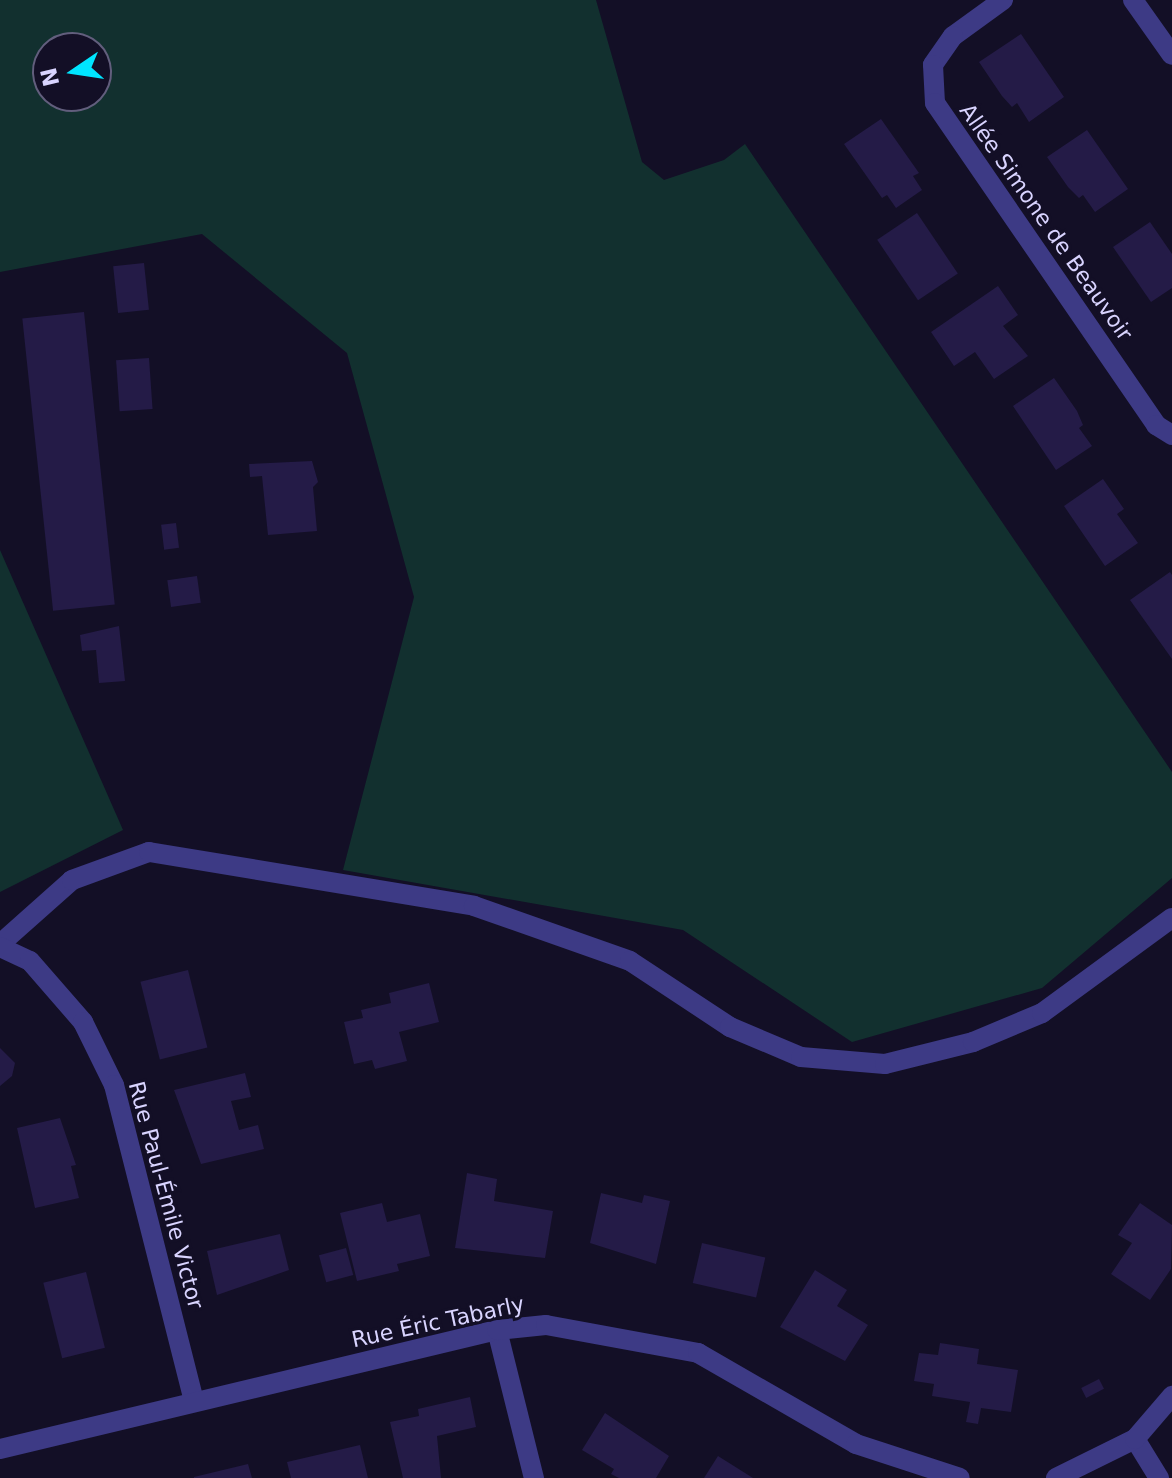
<!DOCTYPE html>
<html>
<head>
<meta charset="utf-8">
<style>
	body { margin:0 }
	#map { position:relative; width:1172px; height:1478px; overflow:hidden; background:#130f26; font-family:"DejaVu Sans",sans-serif }
	div>[style] { position:absolute }
	.green>* { inset:0; background:#12302f }
	.building>* { inset:0; background:#241b47; transform-origin:0 0 }
	.street>* { height:20px; margin:-10px; padding:0 10px; transform-origin:10px; border-radius:10px; background:#3d3a85 }
	span { translate:-50% -50%; white-space:nowrap; text-align:center; line-height:1.15; -webkit-text-stroke:6px #130f26; paint-order:stroke }
	.street-label { font-size:22px; color:#d9d4ff }
	.north { position:absolute; left:32px; top:32px; width:80px; height:80px; box-sizing:border-box; background:#130f26; border:2px solid #625e7d; border-radius:50%; rotate:257deg; font-size:22px; font-weight:700; line-height:32px; text-align:center; color:#d9d4ff }
	.north::after { content:''; display:block; margin:auto; width:28px; height:36px; background:#00e5ff; clip-path:polygon(50% 0,100% 100%,50% 72%,0 100%) }
</style>
</head>
<body>
<div id="map">
	<div class="green">
		<i style="clip-path:polygon(evenodd,0 0,596px 0,642px 162px,664px 180px,724px 160px,745px 144px,1172px 772px,1172px 878px,1042px 988px,852px 1042px,683px 930px,343px 870px,414px 597px,347px 353px,202px 234px,0 272px,0 0,96px 48px,96px 96px,48px 96px,48px 48px,96px 48px)"></i>
		<i style="clip-path:polygon(0 550px,123px 830px,0 892px)"></i>
	</div>
	<div class="building">
		<i style="clip-path:polygon(1021px 34px,1064px 97px,1029px 122px,1017px 103px,1012px 107px,1002px 96px,979px 62px)"></i>
		<i style="clip-path:polygon(881px 119px,919px 173px,913px 176px,922px 190px,896px 208px,887px 195px,882px 198px,844px 144px)"></i>
		<i style="clip-path:polygon(1087px 130px,1128px 189px,1095px 212px,1083px 195px,1079px 198px,1068px 187px,1047px 157px)"></i>
		<i style="left:917px;top:213px;width:73px;height:48px;rotate:56deg"></i>
		<i style="clip-path:polygon(1150px 222px,1172px 254px,1172px 288px,1151px 302px,1113px 247px)"></i>
		<i style="left:144px;top:263px;width:47px;height:31px;rotate:84deg"></i>
		<i style="clip-path:polygon(998px 286px,1018px 315px,1003px 326px,1028px 356px,994px 379px,975px 352px,954px 366px,931px 332px)"></i>
		<i style="left:84px;top:312px;width:294px;height:62px;rotate:84deg"></i>
		<i style="left:149px;top:358px;width:51px;height:33px;rotate:86deg"></i>
		<i style="clip-path:polygon(1054px 378px,1077px 411px,1083px 425px,1079px 428px,1092px 446px,1056px 470px,1013px 406px)"></i>
		<i style="clip-path:polygon(312px 461px,318px 482px,313px 487px,317px 531px,268px 535px,262px 476px,250px 477px,249px 464px)"></i>
		<i style="clip-path:polygon(1103px 479px,1124px 509px,1117px 514px,1138px 543px,1105px 566px,1064px 506px)"></i>
		<i style="left:176px;top:523px;width:25px;height:15px;rotate:83deg"></i>
		<i style="clip-path:polygon(1170px 572px,1172px 575px,1172px 659px,1130px 600px)"></i>
		<i style="left:197px;top:576px;width:27px;height:30px;rotate:82deg"></i>
		<i style="clip-path:polygon(119px 626px,125px 681px,99px 683px,96px 650px,82px 651px,80px 635px)"></i>
		<i style="left:188px;top:970px;width:80px;height:49px;rotate:76deg"></i>
		<i style="clip-path:polygon(429px 983px,439px 1022px,399px 1032px,407px 1061px,375px 1069px,372px 1060px,354px 1064px,344px 1022px,363px 1018px,361px 1010px,391px 1003px,389px 993px)"></i>
		<i style="clip-path:polygon(0 1048px,15px 1063px,12px 1076px,0 1086px)"></i>
		<i style="clip-path:polygon(245px 1073px,251px 1097px,231px 1101px,239px 1130px,258px 1125px,264px 1149px,201px 1164px,174px 1090px)"></i>
		<i style="clip-path:polygon(60px 1118px,76px 1165px,71px 1166px,79px 1198px,35px 1208px,17px 1128px)"></i>
		<i style="clip-path:polygon(467px 1173px,497px 1179px,494px 1201px,553px 1211px,545px 1258px,455px 1248px)"></i>
		<i style="clip-path:polygon(601px 1193px,642px 1203px,644px 1195px,670px 1201px,656px 1264px,590px 1243px)"></i>
		<i style="clip-path:polygon(382px 1203px,387px 1222px,420px 1214px,430px 1256px,397px 1264px,399px 1271px,357px 1281px,340px 1213px)"></i>
		<i style="clip-path:polygon(1140px 1203px,1172px 1225px,1171px 1269px,1150px 1300px,1111px 1274px,1132px 1243px,1118px 1235px)"></i>
		<i style="clip-path:polygon(280px 1234px,289px 1270px,217px 1295px,207px 1251px)"></i>
		<i style="left:702px;top:1243px;width:65px;height:41px;rotate:13deg"></i>
		<i style="left:346px;top:1248px;width:28px;height:28px;rotate:75deg"></i>
		<i style="clip-path:polygon(815px 1270px,847px 1290px,837px 1306px,868px 1325px,845px 1361px,780px 1327px)"></i>
		<i style="left:86px;top:1272px;width:78px;height:44px;rotate:76deg"></i>
		<i style="clip-path:polygon(940px 1343px,979px 1349px,977px 1364px,1018px 1370px,1011px 1412px,981px 1408px,978px 1424px,966px 1422px,970px 1402px,932px 1396px,934px 1384px,914px 1381px,919px 1353px,938px 1355px)"></i>
		<i style="left:1099px;top:1379px;width:11px;height:20px;rotate:63deg"></i>
		<i style="clip-path:polygon(470px 1397px,476px 1427px,437px 1436px,441px 1478px,403px 1478px,390px 1422px,419px 1416px,418px 1409px)"></i>
		<i style="clip-path:polygon(605px 1413px,669px 1456px,656px 1478px,619px 1478px,611px 1474px,614px 1469px,582px 1450px)"></i>
		<i style="clip-path:polygon(360px 1445px,368px 1478px,291px 1478px,287px 1462px)"></i>
		<i style="clip-path:polygon(718px 1456px,753px 1478px,704px 1478px)"></i>
		<i style="clip-path:polygon(248px 1464px,252px 1478px,194px 1478px,194px 1477px)"></i>
	</div>
	<div class="street">
		<i style="left:1003px;top:0;width:62px;rotate:144.2deg"></i>
		<i style="left:953px;top:36px;width:35px;rotate:125deg"></i>
		<i style="left:933px;top:65px;width:38px;rotate:87deg"></i>
		<i style="left:935px;top:103px;width:391px;rotate:55.5deg"></i>
		<i style="left:1156px;top:425px;width:19px;rotate:32deg"></i>
		<i style="left:1133px;top:0;width:67px;rotate:54.7deg"></i>
		<i style="left:0;top:944px;width:96px;rotate:-41.6deg"></i>
		<i style="left:72px;top:880px;width:82px;rotate:-20deg"></i>
		<i style="left:149px;top:852px;width:329px;rotate:9.4deg"></i>
		<i style="left:474px;top:906px;width:165px;rotate:19.4deg"></i>
		<i style="left:630px;top:961px;width:120px;rotate:33.4deg"></i>
		<i style="left:730px;top:1027px;width:77px;rotate:22.9deg"></i>
		<i style="left:801px;top:1057px;width:84px;rotate:4.8deg"></i>
		<i style="left:885px;top:1064px;width:91px;rotate:-14deg"></i>
		<i style="left:973px;top:1042px;width:75px;rotate:-22.8deg"></i>
		<i style="left:1042px;top:1013px;width:161px;rotate:-36.2deg"></i>
		<i style="left:0;top:947px;width:33px;rotate:25deg"></i>
		<i style="left:30px;top:961px;width:81px;rotate:49deg"></i>
		<i style="left:83px;top:1022px;width:70px;rotate:63.8deg"></i>
		<i style="left:114px;top:1085px;width:327px;rotate:75.8deg"></i>
		<i style="left:497px;top:1330px;width:153px;rotate:76deg"></i>
		<i style="left:1135px;top:1439px;width:46px;rotate:58.4deg"></i>
		<i style="left:0;top:1449px;width:511px;rotate:-13.47deg"></i>
		<i style="left:497px;top:1330px;width:49px;rotate:-5.8deg"></i>
		<i style="left:546px;top:1325px;width:155px;rotate:10.4deg"></i>
		<i style="left:698px;top:1353px;width:182px;rotate:29.9deg"></i>
		<i style="left:856px;top:1444px;width:109px;rotate:18.1deg"></i>
		<i style="left:1056px;top:1478px;width:88px;rotate:-26.3deg"></i>
		<i style="left:1135px;top:1439px;width:57px;rotate:-49.3deg"></i>
	</div>
	<div class="street-label">
		<span style="left:1046px;top:222px;rotate:55deg">Allée Simone de Beauvoir</span>
		<span style="left:166px;top:1195px;rotate:75deg">Rue Paul-Émile Victor</span>
		<span style="left:438px;top:1322px;rotate:-12deg">Rue Éric Tabarly</span>
	</div>
	<div class="north">N</div>
</div>
</body>
</html>
